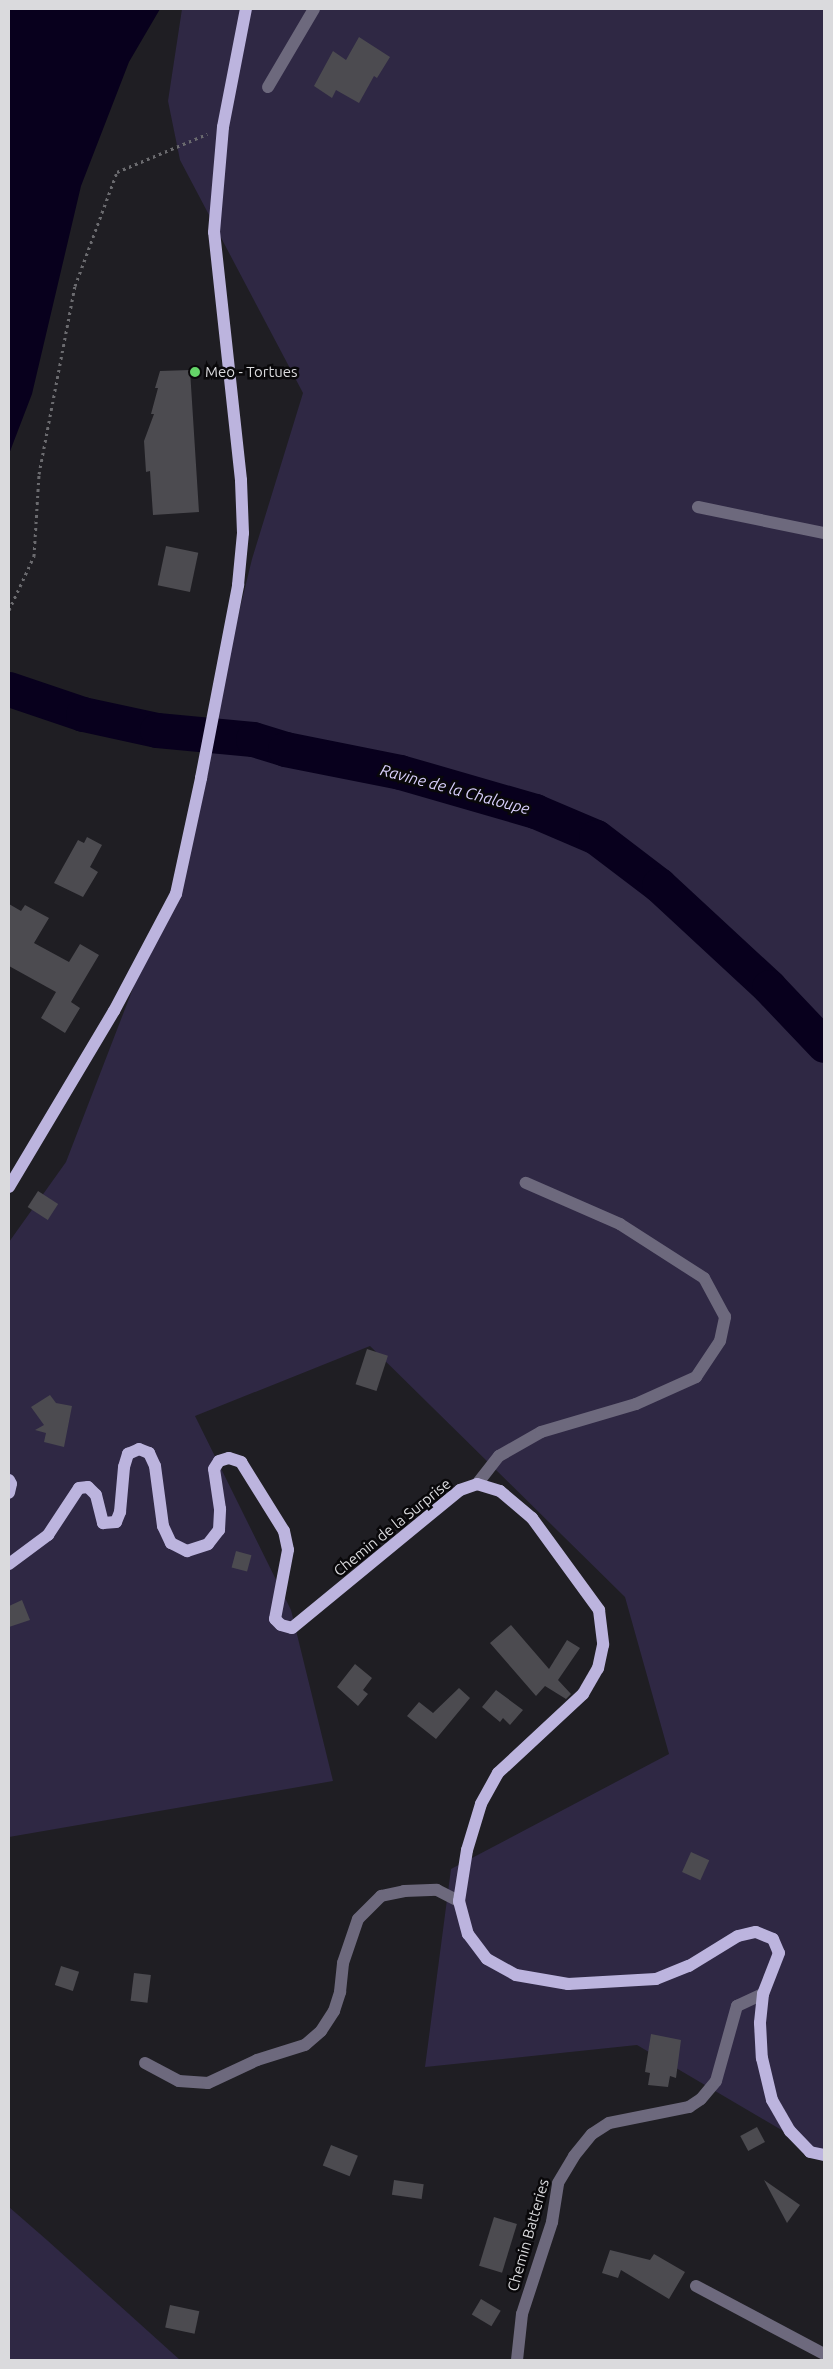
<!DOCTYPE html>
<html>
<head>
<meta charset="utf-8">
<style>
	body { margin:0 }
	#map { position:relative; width:833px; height:2369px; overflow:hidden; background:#1f1e23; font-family:Ubuntu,sans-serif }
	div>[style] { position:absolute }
	.green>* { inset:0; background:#2f2844 }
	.water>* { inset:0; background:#08001d }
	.river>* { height:35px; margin:-17.5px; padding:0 17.5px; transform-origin:17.5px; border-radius:17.5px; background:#08001d }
	.building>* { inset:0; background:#4c4b50; transform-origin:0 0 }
	.path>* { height:3px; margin-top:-1.5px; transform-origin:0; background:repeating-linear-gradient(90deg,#6b6b6f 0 2.5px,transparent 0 6.5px) }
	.minor>* { height:12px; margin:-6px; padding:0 6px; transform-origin:6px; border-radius:6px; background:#6d697d }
	.major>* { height:12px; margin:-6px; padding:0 6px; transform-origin:6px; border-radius:6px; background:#bcb4de }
	.dots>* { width:14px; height:14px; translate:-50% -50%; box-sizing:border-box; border:2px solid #09080a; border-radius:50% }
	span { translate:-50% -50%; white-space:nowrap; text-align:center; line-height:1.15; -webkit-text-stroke:5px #09080a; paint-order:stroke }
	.poi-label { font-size:15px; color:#dadadd }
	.left { translate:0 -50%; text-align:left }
	.street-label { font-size:15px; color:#dadadd }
	.water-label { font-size:16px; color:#d7cefa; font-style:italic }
	.frame { position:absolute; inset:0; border:10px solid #dadadd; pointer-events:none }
</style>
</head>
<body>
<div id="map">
	<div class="green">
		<i style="clip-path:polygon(182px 9px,824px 9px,824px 2155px,637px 2045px,425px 2067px,451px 1869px,669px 1754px,625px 1597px,370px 1346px,195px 1416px,291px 1610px,333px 1781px,9px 1837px,9px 1242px,66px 1162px,172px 887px,252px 559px,303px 393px,180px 160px,168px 101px)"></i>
		<i style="clip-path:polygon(9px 2207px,48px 2241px,180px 2360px,9px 2360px)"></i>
	</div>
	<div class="water">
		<i style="clip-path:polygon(9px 9px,160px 9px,129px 62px,81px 186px,32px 394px,9px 454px)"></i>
	</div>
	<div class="river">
		<i style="left:9px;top:689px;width:78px;rotate:18.7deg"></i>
		<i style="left:83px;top:714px;width:76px;rotate:12.2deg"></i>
		<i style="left:157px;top:730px;width:96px;rotate:5.4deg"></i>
		<i style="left:253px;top:739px;width:34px;rotate:17deg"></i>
		<i style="left:285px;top:749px;width:117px;rotate:11.3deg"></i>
		<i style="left:400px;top:772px;width:141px;rotate:16.1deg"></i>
		<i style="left:535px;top:811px;width:66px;rotate:23.1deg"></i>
		<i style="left:596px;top:837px;width:79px;rotate:37.3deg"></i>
		<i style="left:659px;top:885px;width:150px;rotate:42.8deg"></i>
		<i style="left:769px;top:987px;width:80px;rotate:46.5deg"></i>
	</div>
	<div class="building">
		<i style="clip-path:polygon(359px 37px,390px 57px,377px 78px,374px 76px,359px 103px,336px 90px,332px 98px,314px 86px,333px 51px,346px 60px)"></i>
		<i style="clip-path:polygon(190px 370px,199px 512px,153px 515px,150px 471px,146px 472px,144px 441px,154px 414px,151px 414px,158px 388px,155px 388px,160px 371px)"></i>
		<i style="left:166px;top:546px;width:33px;height:40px;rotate:12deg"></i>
		<i style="clip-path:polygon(87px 837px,102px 845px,90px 867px,98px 872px,83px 897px,54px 883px,78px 840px,84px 843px)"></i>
		<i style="clip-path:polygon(9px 904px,21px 911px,25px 905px,49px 918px,34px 943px,69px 962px,80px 944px,99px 955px,71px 1002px,80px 1008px,65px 1033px,41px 1018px,56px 992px,9px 966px)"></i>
		<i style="left:38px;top:1191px;width:24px;height:19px;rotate:33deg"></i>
		<i style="left:367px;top:1349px;width:22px;height:37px;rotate:18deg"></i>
		<i style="clip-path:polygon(50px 1395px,56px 1403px,72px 1406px,64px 1447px,44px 1442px,46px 1433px,35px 1430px,44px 1425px,31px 1407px)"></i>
		<i style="left:236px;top:1551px;width:16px;height:17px;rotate:15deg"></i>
		<i style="clip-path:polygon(22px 1600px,30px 1620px,9px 1627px,9px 1606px)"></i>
		<i style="clip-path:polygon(511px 1625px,549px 1669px,567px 1640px,580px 1648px,558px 1680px,571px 1694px,566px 1699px,545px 1686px,536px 1696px,490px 1643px)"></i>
		<i style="clip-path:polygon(355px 1664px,372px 1678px,363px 1690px,368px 1694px,358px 1706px,337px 1687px)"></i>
		<i style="clip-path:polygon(459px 1688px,470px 1698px,436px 1739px,407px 1716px,419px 1702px,433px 1713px)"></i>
		<i style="clip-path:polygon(496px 1690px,523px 1710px,510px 1725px,503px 1718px,500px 1722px,482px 1707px)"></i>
		<i style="left:691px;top:1852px;width:20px;height:22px;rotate:24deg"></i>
		<i style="left:61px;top:1966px;width:19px;height:20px;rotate:18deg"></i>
		<i style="left:134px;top:1973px;width:17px;height:28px;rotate:7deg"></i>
		<i style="clip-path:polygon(651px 2034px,681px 2040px,676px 2078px,670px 2076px,668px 2087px,648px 2085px,650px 2073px,645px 2072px)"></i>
		<i style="left:757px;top:2127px;width:17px;height:19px;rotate:62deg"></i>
		<i style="left:331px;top:2145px;width:29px;height:22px;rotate:22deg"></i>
		<i style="left:394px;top:2180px;width:30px;height:15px;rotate:8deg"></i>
		<i style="clip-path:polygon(764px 2180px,800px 2205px,787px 2223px)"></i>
		<i style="left:494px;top:2217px;width:24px;height:51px;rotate:17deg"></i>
		<i style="clip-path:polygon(610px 2250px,650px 2260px,654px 2254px,685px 2272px,669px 2299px,621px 2270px,618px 2278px,602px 2273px)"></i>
		<i style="left:481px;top:2299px;width:23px;height:18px;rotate:31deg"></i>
		<i style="left:170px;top:2305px;width:30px;height:23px;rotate:12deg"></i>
	</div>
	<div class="path">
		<i style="left:9px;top:610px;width:60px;rotate:-65.2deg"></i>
		<i style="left:34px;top:556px;width:82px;rotate:-86.5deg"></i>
		<i style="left:39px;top:474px;width:191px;rotate:-79.2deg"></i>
		<i style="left:75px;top:286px;width:121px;rotate:-69.8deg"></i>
		<i style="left:117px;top:172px;width:98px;rotate:-22.9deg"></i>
	</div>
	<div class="minor">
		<i style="left:268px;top:87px;width:91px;rotate:-59.5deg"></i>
		<i style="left:698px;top:507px;width:129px;rotate:11.7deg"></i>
		<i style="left:477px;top:1484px;width:36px;rotate:-52deg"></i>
		<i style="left:499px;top:1456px;width:48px;rotate:-29.7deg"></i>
		<i style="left:541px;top:1432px;width:99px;rotate:-16.4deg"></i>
		<i style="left:636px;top:1404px;width:66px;rotate:-24.2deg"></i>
		<i style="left:696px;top:1377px;width:43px;rotate:-56.3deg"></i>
		<i style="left:720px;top:1341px;width:25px;rotate:-78deg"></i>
		<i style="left:725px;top:1317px;width:44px;rotate:-118.3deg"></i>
		<i style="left:704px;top:1278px;width:100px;rotate:-147.3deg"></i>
		<i style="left:620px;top:1224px;width:103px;rotate:-156.4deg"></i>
		<i style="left:145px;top:2063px;width:38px;rotate:28deg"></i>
		<i style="left:179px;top:2081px;width:29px;rotate:4deg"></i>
		<i style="left:208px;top:2083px;width:54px;rotate:-25.1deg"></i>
		<i style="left:257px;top:2060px;width:50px;rotate:-17.4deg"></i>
		<i style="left:305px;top:2045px;width:21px;rotate:-41deg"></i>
		<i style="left:321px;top:2031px;width:24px;rotate:-57deg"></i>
		<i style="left:334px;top:2011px;width:20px;rotate:-72deg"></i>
		<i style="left:340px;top:1992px;width:29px;rotate:-84deg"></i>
		<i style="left:343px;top:1963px;width:46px;rotate:-71.2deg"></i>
		<i style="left:358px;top:1919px;width:33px;rotate:-45deg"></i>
		<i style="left:381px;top:1896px;width:24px;rotate:-12deg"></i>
		<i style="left:404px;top:1891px;width:33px;rotate:-2deg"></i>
		<i style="left:437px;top:1890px;width:25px;rotate:27deg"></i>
		<i style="left:696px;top:2286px;width:145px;rotate:28deg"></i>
		<i style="left:517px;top:2360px;width:46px;rotate:-83.8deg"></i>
		<i style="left:522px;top:2314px;width:97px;rotate:-71.9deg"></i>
		<i style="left:552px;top:2222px;width:39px;rotate:-81deg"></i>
		<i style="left:558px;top:2183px;width:31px;rotate:-59deg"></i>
		<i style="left:574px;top:2156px;width:28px;rotate:-51deg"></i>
		<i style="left:592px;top:2134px;width:20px;rotate:-33deg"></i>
		<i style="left:609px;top:2123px;width:82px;rotate:-11.3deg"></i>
		<i style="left:689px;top:2107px;width:14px;rotate:-34deg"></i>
		<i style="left:701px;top:2099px;width:23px;rotate:-50deg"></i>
		<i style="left:716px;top:2081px;width:78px;rotate:-74.4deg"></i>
		<i style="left:737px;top:2006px;width:29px;rotate:-25deg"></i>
	</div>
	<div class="major">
		<i style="left:9px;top:1187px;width:205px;rotate:-59.2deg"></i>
		<i style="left:114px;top:1011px;width:132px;rotate:-62.1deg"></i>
		<i style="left:176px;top:894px;width:119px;rotate:-77.8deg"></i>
		<i style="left:201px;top:778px;width:197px;rotate:-79.1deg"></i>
		<i style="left:238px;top:585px;width:52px;rotate:-84.5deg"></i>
		<i style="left:243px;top:533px;width:53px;rotate:-92.2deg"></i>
		<i style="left:241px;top:480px;width:249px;rotate:-96.2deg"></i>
		<i style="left:214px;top:232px;width:105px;rotate:-85.1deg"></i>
		<i style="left:223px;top:127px;width:120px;rotate:-79deg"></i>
		<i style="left:9px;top:1480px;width:4px;rotate:63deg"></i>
		<i style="left:11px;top:1484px;width:9px;rotate:103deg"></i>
		<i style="left:9px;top:1564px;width:49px;rotate:-36.6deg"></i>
		<i style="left:48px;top:1535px;width:56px;rotate:-56.6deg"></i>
		<i style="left:79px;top:1488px;width:9px;rotate:-6deg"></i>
		<i style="left:88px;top:1487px;width:11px;rotate:45deg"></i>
		<i style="left:96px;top:1495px;width:29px;rotate:76deg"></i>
		<i style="left:103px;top:1523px;width:13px;rotate:-4deg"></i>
		<i style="left:116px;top:1522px;width:11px;rotate:-68deg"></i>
		<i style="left:120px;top:1512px;width:45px;rotate:-84.9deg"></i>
		<i style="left:124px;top:1467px;width:14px;rotate:-73deg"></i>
		<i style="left:128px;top:1454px;width:12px;rotate:-24deg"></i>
		<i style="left:139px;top:1449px;width:11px;rotate:22deg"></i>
		<i style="left:149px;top:1453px;width:14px;rotate:65deg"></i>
		<i style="left:155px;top:1466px;width:61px;rotate:82.4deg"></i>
		<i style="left:163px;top:1526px;width:19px;rotate:65deg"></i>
		<i style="left:171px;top:1543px;width:18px;rotate:27deg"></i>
		<i style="left:187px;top:1551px;width:22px;rotate:-18deg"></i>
		<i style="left:208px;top:1544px;width:18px;rotate:-52deg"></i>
		<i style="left:219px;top:1530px;width:21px;rotate:-87deg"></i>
		<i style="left:220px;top:1509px;width:40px;rotate:-98.5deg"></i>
		<i style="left:214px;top:1469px;width:9px;rotate:-58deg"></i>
		<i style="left:219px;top:1461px;width:10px;rotate:-17deg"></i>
		<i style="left:229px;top:1458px;width:13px;rotate:18deg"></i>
		<i style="left:241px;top:1462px;width:81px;rotate:58.1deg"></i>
		<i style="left:284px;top:1531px;width:19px;rotate:78deg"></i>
		<i style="left:288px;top:1550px;width:70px;rotate:100.7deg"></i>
		<i style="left:275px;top:1619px;width:8px;rotate:45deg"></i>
		<i style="left:281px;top:1625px;width:11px;rotate:15deg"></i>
		<i style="left:292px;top:1628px;width:217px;rotate:-39.4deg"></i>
		<i style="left:460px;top:1490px;width:18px;rotate:-19deg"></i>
		<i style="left:477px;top:1484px;width:24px;rotate:17deg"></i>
		<i style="left:500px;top:1491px;width:42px;rotate:40.2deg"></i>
		<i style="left:532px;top:1518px;width:114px;rotate:53.9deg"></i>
		<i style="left:599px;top:1610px;width:35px;rotate:83deg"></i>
		<i style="left:603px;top:1645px;width:24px;rotate:102deg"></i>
		<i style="left:598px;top:1668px;width:30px;rotate:120deg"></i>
		<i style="left:583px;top:1694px;width:116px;rotate:137.1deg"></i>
		<i style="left:498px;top:1773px;width:35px;rotate:119deg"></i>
		<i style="left:481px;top:1804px;width:48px;rotate:106.9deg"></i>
		<i style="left:467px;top:1850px;width:52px;rotate:98.9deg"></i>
		<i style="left:459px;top:1901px;width:34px;rotate:75deg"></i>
		<i style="left:468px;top:1934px;width:31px;rotate:53deg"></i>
		<i style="left:487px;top:1959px;width:33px;rotate:29deg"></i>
		<i style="left:516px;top:1975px;width:53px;rotate:9.8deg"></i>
		<i style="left:568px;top:1984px;width:88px;rotate:-3.3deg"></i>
		<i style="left:656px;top:1979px;width:35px;rotate:-22deg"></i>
		<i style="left:689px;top:1966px;width:57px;rotate:-31.5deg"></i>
		<i style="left:738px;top:1936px;width:18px;rotate:-13deg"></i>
		<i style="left:756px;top:1932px;width:18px;rotate:22deg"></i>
		<i style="left:773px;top:1939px;width:15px;rotate:67deg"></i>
		<i style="left:779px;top:1953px;width:44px;rotate:111.3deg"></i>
		<i style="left:763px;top:1994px;width:29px;rotate:96deg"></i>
		<i style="left:760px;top:2023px;width:35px;rotate:87deg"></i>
		<i style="left:762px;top:2058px;width:43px;rotate:76.6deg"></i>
		<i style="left:772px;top:2100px;width:36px;rotate:60deg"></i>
		<i style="left:790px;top:2131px;width:29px;rotate:46deg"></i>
		<i style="left:810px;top:2152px;width:14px;rotate:12deg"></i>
	</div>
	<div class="dots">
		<i style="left:195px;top:372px;background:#64d468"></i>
	</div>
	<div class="poi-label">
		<span class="left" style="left:205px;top:372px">Meo - Tortues</span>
	</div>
	<div class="street-label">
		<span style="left:392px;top:1527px;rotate:-39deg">Chemin de la Surprise</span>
		<span style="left:528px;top:2235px;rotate:-74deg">Chemin Batteries</span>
	</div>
	<div class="water-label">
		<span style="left:455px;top:789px;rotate:15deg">Ravine de la Chaloupe</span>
	</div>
	<div class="frame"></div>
</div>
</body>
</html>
